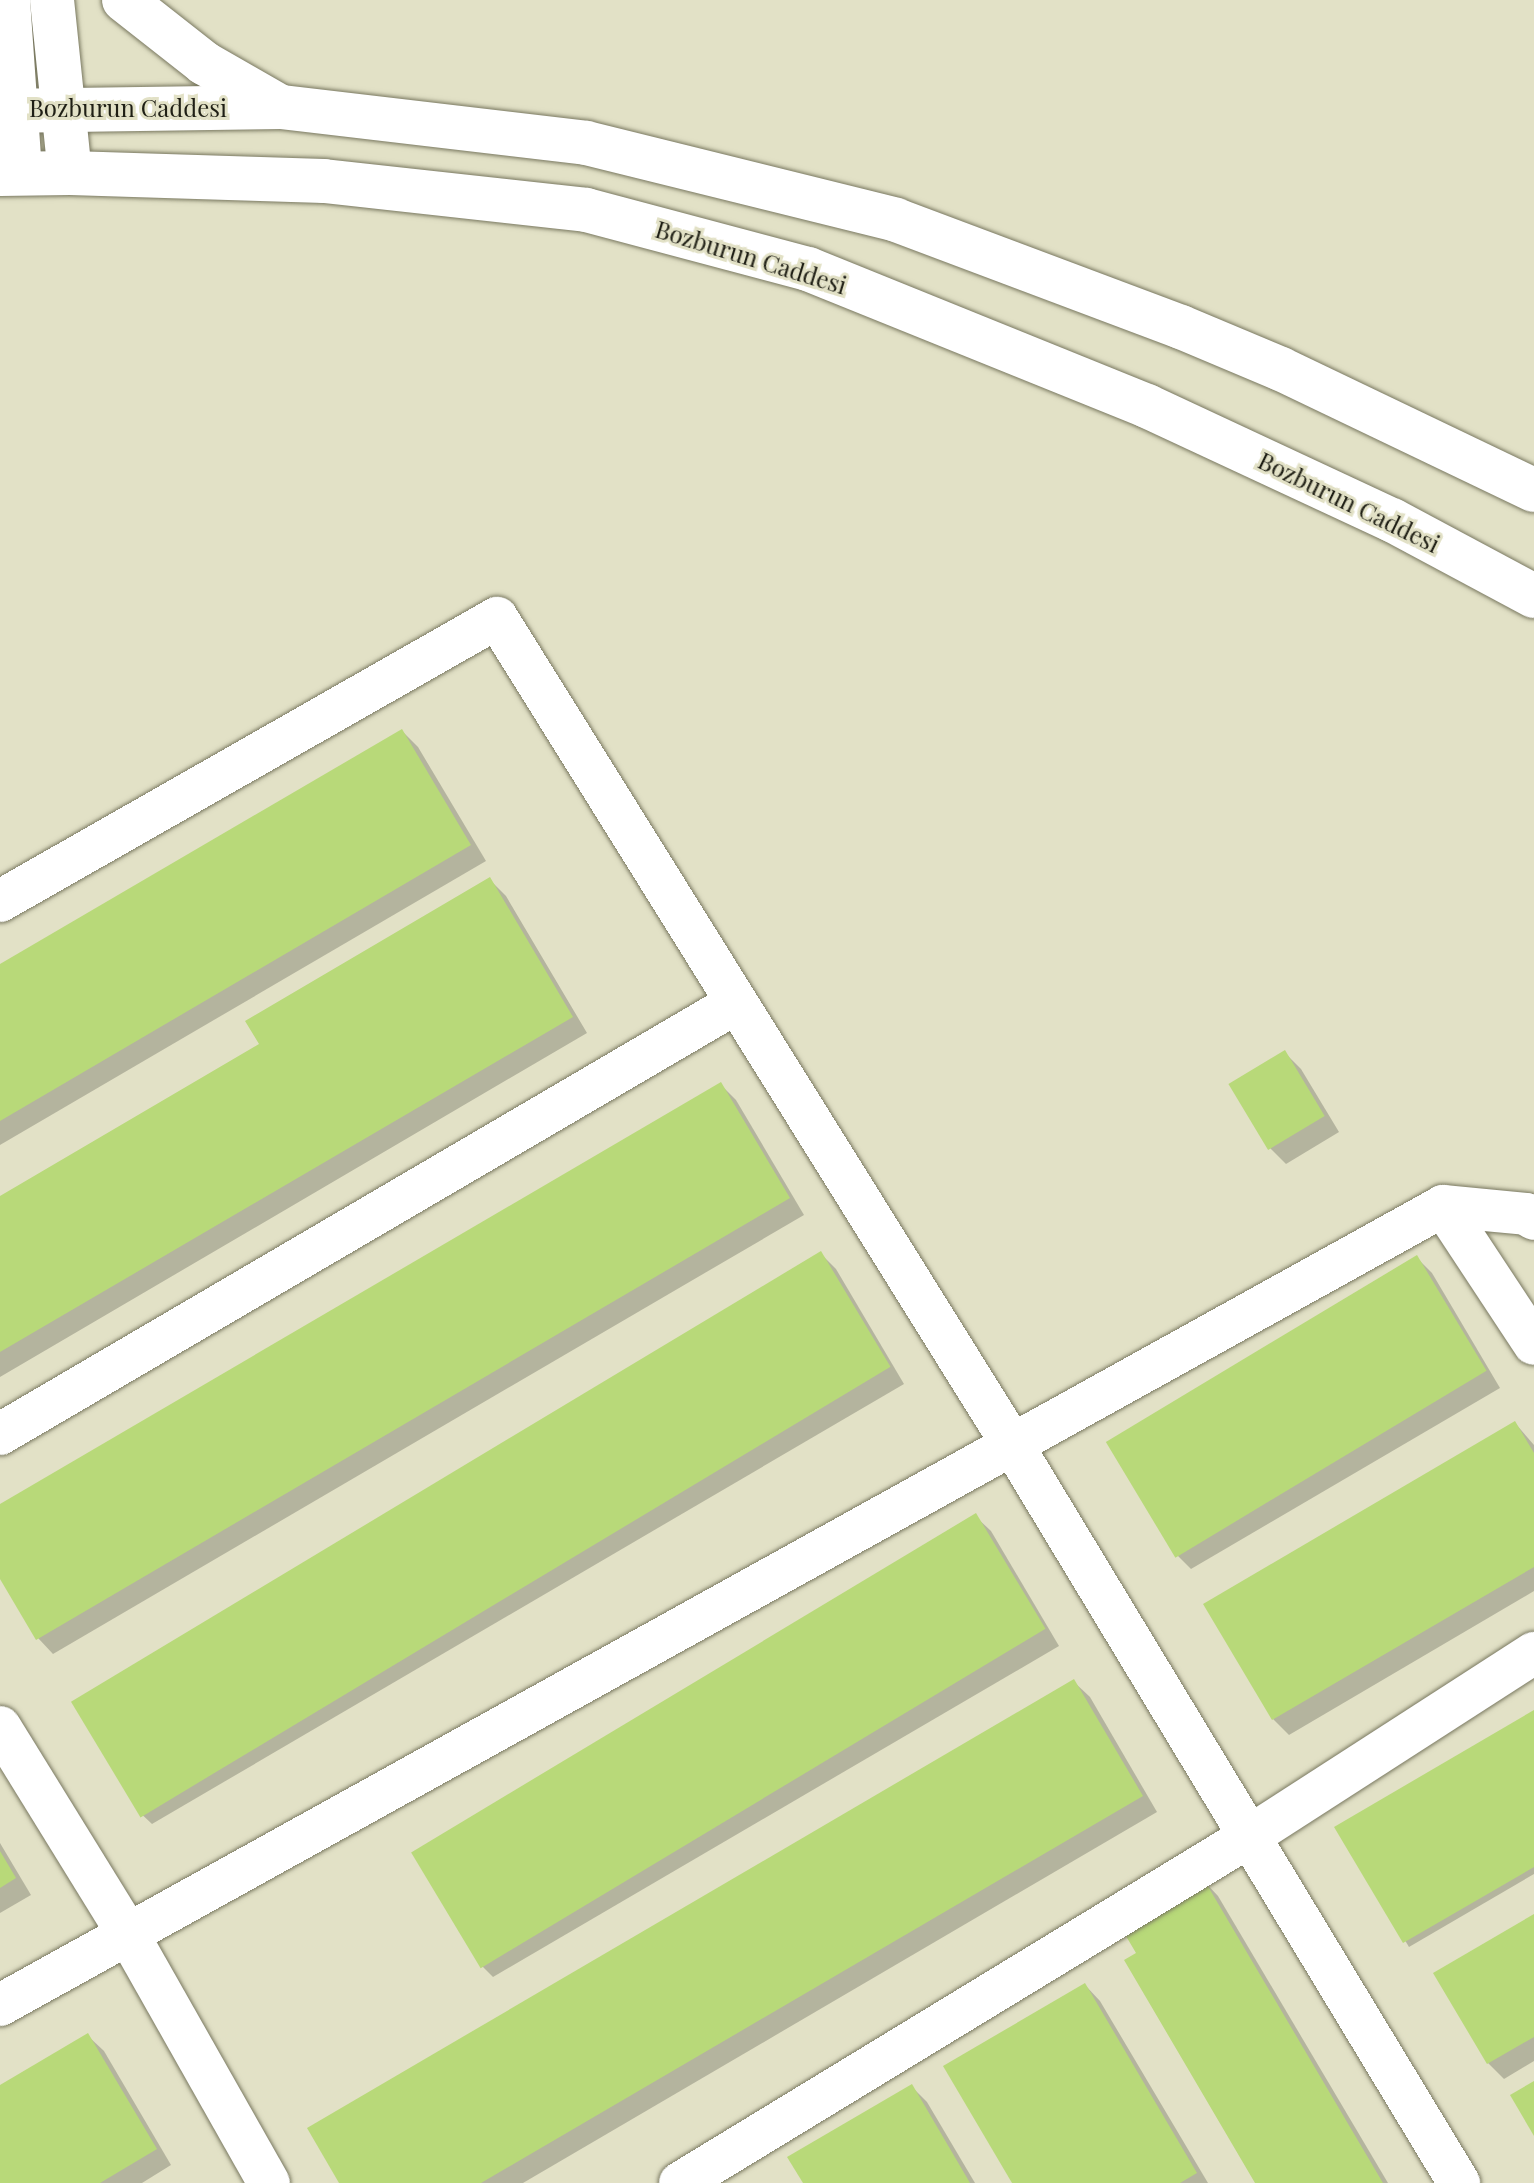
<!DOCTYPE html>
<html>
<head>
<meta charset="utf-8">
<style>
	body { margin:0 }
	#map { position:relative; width:1534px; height:2183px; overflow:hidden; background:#e2e1c6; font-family:"Playfair Display",serif }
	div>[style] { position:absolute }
	.shadow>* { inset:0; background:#0003 }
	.building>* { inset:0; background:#b8d979; transform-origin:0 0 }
	.roads { filter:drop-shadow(0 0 2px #797860) drop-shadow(0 0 2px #797860) }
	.minor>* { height:42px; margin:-21px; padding:0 21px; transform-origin:21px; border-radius:21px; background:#fff }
	.tertiary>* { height:44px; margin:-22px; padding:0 22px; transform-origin:22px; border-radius:22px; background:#fff }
	.primary>* { height:44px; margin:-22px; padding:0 22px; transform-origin:22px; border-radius:22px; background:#fff }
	span { translate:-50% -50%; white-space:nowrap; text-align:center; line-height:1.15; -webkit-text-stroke:6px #e2e1c6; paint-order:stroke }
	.street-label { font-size:24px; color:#1f1f15 }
</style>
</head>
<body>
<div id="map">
	<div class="shadow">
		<i style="clip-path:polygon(402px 731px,418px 747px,486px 861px,0 1145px,0 967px)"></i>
		<i style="clip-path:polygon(490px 880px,506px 896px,587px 1033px,0 1377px,0 1198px,262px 1045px)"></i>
		<i style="clip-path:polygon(1285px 1053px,1301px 1069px,1339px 1132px,1286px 1164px,1270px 1148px,1232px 1084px)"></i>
		<i style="clip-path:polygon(721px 1085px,736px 1100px,804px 1215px,53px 1654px,38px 1638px,0 1575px,0 1507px)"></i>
		<i style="clip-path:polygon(821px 1254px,836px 1269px,904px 1384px,152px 1824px,136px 1809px)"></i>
		<i style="clip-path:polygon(1417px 1258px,1432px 1273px,1500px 1388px,1191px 1569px,1175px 1553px)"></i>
		<i style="clip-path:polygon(1515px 1423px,1534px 1445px,1534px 1591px,1289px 1735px,1273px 1719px)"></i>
		<i style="clip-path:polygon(975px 1516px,991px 1531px,1059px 1646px,493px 1977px,478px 1962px)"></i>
		<i style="clip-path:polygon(1074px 1682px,1090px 1697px,1157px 1812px,523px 2183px,342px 2183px)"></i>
		<i style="clip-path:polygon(1534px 1712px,1534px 1874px,1409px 1947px,1337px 1828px)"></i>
		<i style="clip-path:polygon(0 1843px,31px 1895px,0 1913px)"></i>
		<i style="clip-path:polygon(1203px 1880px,1218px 1896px,1388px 2183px,1258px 2183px,1139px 1954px)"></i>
		<i style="clip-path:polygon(1534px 1916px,1534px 2061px,1504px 2079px,1488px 2063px)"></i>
		<i style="clip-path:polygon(1085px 1985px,1100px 2001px,1208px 2183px,1014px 2183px)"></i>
		<i style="clip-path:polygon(88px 2036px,104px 2051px,171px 2165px,142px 2183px,0 2183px,0 2087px)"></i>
		<i style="clip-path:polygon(912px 2087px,927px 2102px,975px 2183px,805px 2183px)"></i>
	</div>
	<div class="building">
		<i style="clip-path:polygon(402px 729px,471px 845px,0 1121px,0 964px)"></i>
		<i style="clip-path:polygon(490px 877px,573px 1017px,0 1352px,0 1196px,259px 1044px,245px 1021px)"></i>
		<i style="left:1285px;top:1050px;width:77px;height:66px;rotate:59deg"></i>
		<i style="clip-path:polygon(721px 1082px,790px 1198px,36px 1640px,0 1579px,0 1504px)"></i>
		<i style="left:821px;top:1251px;width:135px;height:875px;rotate:59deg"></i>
		<i style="left:1417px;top:1255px;width:135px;height:363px;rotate:59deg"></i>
		<i style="clip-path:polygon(1515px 1421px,1534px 1453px,1534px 1567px,1272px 1720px,1203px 1604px)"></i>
		<i style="left:976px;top:1513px;width:135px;height:659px;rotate:59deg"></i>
		<i style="clip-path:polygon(1074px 1679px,1143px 1796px,481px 2183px,339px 2183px,307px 2128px)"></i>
		<i style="clip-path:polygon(1534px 1710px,1534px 1867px,1403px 1943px,1334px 1827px)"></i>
		<i style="clip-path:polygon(0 1851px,16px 1878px,0 1888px)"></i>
		<i style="clip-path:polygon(1203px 1878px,1383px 2183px,1255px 2183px,1124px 1960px,1136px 1953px,1120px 1926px)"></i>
		<i style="clip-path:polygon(1534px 1914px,1534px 2037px,1487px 2064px,1433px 1973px)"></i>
		<i style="clip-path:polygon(1085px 1983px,1197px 2173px,1180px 2183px,1012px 2183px,943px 2066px)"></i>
		<i style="clip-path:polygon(88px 2033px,157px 2149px,100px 2183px,0 2183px,0 2085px)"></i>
		<i style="clip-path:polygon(1534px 2081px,1534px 2136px,1510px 2095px)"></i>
		<i style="clip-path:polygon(912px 2084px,970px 2183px,803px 2183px,787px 2157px)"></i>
	</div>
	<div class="roads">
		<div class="minor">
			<i style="left:0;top:901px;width:572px;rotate:-29.66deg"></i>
			<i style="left:497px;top:618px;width:973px;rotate:58.06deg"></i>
			<i style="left:1012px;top:1444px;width:864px;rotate:58.83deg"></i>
			<i style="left:1443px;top:1206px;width:165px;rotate:56.6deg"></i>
			<i style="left:0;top:1434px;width:853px;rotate:-30.35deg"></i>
			<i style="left:0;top:1727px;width:243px;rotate:58.3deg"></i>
			<i style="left:128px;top:1934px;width:286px;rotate:60.5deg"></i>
			<i style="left:0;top:2005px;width:1649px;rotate:-28.97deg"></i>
			<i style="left:1443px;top:1206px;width:83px;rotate:5.5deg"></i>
			<i style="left:1526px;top:1214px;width:9px;rotate:32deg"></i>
			<i style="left:680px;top:2183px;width:667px;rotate:-31.33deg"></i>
			<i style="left:1250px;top:1836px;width:338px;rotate:-32.8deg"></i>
		</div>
		<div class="tertiary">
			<i style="left:8px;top:0;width:172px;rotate:86deg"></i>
			<i style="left:52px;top:0;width:174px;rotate:84.1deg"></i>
		</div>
		<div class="primary">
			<i style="left:124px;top:0;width:102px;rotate:38.2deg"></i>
			<i style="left:204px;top:63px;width:86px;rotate:29.8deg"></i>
			<i style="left:0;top:111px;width:281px;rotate:-0.8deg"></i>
			<i style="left:281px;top:107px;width:307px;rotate:6.7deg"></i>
			<i style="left:586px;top:143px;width:319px;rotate:13.9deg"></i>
			<i style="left:896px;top:220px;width:304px;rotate:20.6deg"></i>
			<i style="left:1181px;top:327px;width:108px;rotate:22.8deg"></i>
			<i style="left:1281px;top:369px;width:280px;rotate:25.6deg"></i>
			<i style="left:0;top:174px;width:70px;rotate:-0.8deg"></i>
			<i style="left:70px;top:173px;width:254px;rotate:1.8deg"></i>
			<i style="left:324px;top:181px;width:264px;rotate:6.3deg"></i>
			<i style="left:586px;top:210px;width:230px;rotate:14.9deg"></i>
			<i style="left:808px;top:269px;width:366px;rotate:22deg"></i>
			<i style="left:1147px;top:406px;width:270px;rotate:25deg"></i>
			<i style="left:1392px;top:520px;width:161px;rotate:28.2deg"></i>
		</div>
	</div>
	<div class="street-label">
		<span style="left:128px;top:108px">Bozburun Caddesi</span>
		<span style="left:751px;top:257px;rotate:17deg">Bozburun Caddesi</span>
		<span style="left:1349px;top:502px;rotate:26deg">Bozburun Caddesi</span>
	</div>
</div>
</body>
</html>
